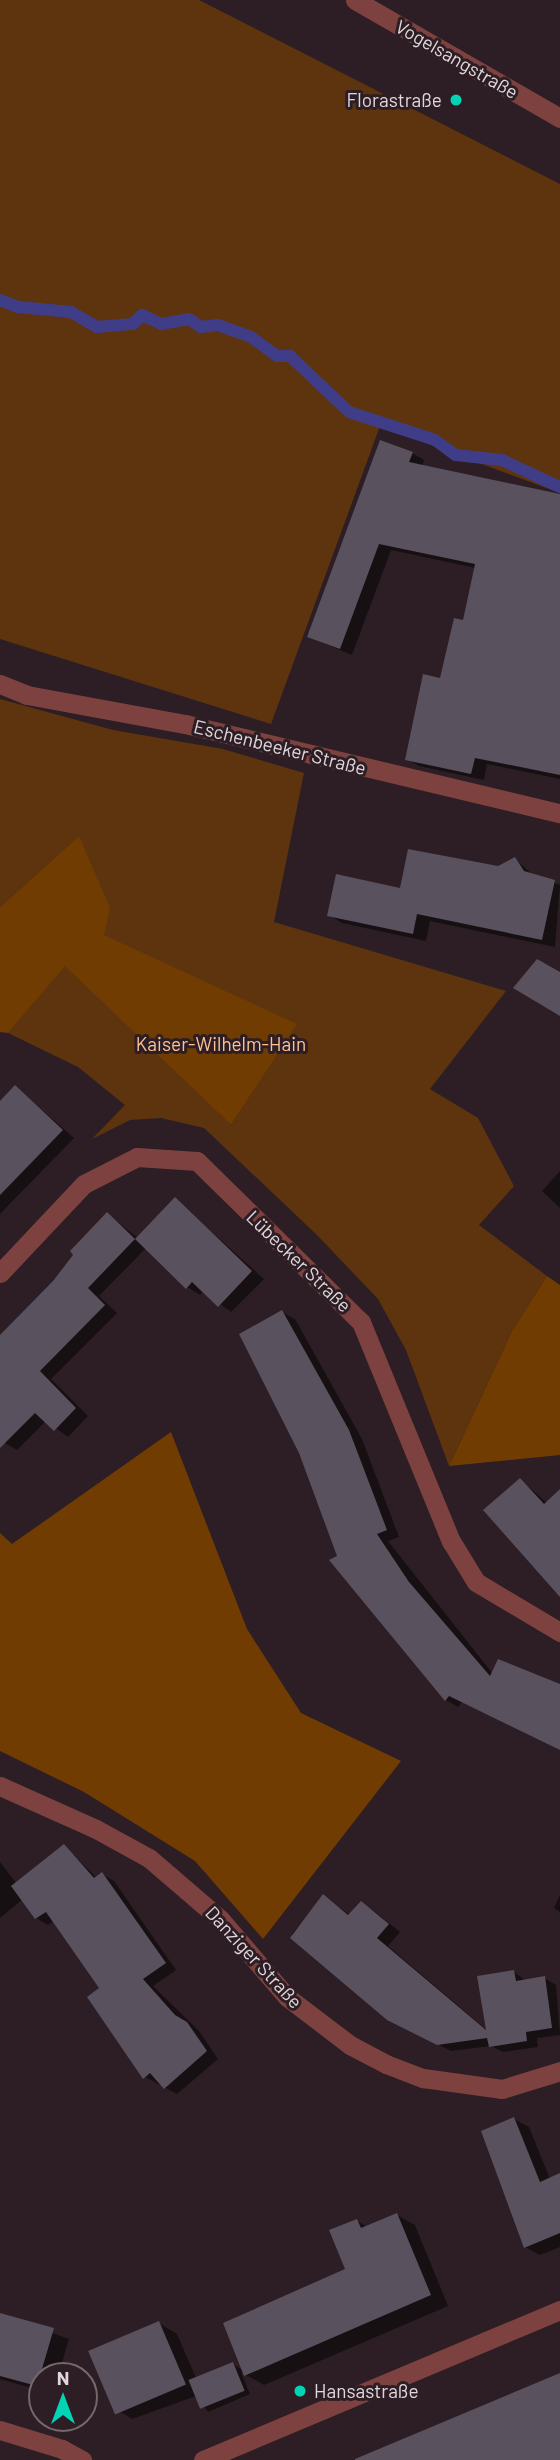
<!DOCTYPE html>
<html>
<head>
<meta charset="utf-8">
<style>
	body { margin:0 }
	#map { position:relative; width:560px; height:2460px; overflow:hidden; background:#2c1e24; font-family:Barlow,sans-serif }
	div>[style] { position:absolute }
	.green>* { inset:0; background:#5d340e }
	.forest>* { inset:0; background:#713c01 }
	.shadow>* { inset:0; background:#0007 }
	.stream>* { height:12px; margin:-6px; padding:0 6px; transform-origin:6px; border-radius:6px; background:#403d88 }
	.building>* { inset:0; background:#5a515e; transform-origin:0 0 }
	.minor>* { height:19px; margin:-9.5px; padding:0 9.5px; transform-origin:9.5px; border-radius:9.5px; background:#7d423f }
	.tertiary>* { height:19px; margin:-9.5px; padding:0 9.5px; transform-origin:9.5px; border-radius:9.5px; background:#7d423f }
	.dots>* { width:19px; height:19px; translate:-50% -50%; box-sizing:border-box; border:4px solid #2c1e24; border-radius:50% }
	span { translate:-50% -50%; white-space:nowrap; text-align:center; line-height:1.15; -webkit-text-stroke:6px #2c1e24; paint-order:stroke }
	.street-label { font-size:19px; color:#e0d7db }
	.poi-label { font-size:19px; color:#e0d7db }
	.right { translate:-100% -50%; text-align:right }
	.left { translate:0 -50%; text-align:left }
	.park-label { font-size:19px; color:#fdc294 }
	.north { position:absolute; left:28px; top:2362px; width:70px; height:70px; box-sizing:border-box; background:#2c1e24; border:2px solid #74686d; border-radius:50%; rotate:0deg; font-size:19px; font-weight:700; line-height:28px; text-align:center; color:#e0d7db }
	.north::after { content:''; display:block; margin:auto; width:24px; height:32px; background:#01d5b6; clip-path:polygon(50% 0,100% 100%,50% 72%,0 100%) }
</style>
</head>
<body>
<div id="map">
	<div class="green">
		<i style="clip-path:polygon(0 0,199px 0,560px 184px,560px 493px,380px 426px,271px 724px,0 639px)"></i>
		<i style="clip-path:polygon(0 699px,113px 730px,223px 749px,304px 773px,274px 922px,506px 991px,430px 1089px,478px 1118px,514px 1186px,479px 1225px,547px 1276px,512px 1331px,449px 1466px,406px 1350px,378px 1299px,318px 1236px,204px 1128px,161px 1118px,130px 1120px,92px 1139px,125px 1105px,78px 1067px,8px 1033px,65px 965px,231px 1125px,296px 1024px,103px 935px,79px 836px,0 907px)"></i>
	</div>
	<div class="forest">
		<i style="clip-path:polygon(79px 836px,110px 908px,104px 935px,297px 1024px,231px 1125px,65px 966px,8px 1033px,0 1032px,0 907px)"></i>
		<i style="clip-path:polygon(547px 1276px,560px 1285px,560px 1455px,449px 1466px,512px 1331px)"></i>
		<i style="clip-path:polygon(171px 1432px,247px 1629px,301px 1713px,401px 1761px,263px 1939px,195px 1861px,84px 1792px,0 1751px,0 1533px,12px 1544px)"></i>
	</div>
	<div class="shadow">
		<i style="clip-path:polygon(412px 453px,424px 460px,422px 467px,560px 496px,560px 779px,487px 764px,484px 780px,419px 766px,407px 759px,464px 622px,476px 568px,391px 550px,352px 655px,309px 637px)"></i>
		<i style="clip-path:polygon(515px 859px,534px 876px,560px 885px,555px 947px,430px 921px,426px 941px,342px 923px,329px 915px,401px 890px,499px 868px)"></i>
		<i style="clip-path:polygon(16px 1087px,74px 1138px,0 1214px,0 1103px)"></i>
		<i style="clip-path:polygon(560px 1171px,560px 1208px,542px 1191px)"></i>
		<i style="clip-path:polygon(175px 1199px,264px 1279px,231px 1312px,203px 1291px,200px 1295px,187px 1287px,146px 1248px,99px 1296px,117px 1313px,51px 1379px,88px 1416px,68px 1437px,46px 1421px,17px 1450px,5px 1443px,0 1438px,0 1334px,12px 1341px,107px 1214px,138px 1238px)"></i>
		<i style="clip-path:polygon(282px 1312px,295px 1319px,362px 1439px,399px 1537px,388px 1541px,493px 1674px,560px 1687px,560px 1748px,462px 1702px,458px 1707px,446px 1700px,331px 1561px,339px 1557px)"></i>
		<i style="clip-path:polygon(521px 1480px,547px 1503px,560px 1492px,560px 1588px)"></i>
		<i style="clip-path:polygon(64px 1846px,97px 1878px,102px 1874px,114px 1881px,176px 1970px,153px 1986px,199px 2031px,218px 2059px,177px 2094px,145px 2077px,102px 1989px,54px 1921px,48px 1925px,36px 1918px,23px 1899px,0 1918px,0 1862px,17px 1884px)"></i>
		<i style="clip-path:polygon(560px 1895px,560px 1912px,554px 1908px)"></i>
		<i style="clip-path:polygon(324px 1896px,350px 1915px,361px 1903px,373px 1910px,400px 1932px,388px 1946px,488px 2031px,514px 1972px,526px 1981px,544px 1978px,556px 1985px,560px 2035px,537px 2038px,538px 2047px,503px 2052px,491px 2046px,451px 2051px,388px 2019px,292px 1934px)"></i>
		<i style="clip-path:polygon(514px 2119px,529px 2127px,550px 2179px,560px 2175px,560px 2247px,540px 2255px,525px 2247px)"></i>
		<i style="clip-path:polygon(397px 2215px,415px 2225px,448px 2306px,264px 2385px,241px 2372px,250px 2394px,208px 2412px,196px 2396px,132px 2419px,114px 2408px,159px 2323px,177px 2334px,196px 2378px,233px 2364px,244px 2371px,347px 2270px,357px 2221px,368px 2227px)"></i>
		<i style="clip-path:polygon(0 2314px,69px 2339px,58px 2376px,42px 2376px,42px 2391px,0 2379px)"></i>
	</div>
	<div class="stream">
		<i style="left:0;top:300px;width:19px;rotate:21deg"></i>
		<i style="left:18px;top:307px;width:53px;rotate:5.4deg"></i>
		<i style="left:71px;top:312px;width:30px;rotate:30deg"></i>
		<i style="left:97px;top:327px;width:36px;rotate:-5deg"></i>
		<i style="left:133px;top:324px;width:13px;rotate:-45deg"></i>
		<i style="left:142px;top:315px;width:21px;rotate:25deg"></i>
		<i style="left:161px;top:324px;width:28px;rotate:-10deg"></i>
		<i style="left:189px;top:319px;width:14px;rotate:34deg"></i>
		<i style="left:201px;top:327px;width:17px;rotate:-7deg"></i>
		<i style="left:218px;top:325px;width:35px;rotate:20deg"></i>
		<i style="left:251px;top:337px;width:32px;rotate:36deg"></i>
		<i style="left:277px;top:356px;width:13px"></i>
		<i style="left:290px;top:356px;width:81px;rotate:43.5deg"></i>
		<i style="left:349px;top:412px;width:90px;rotate:18deg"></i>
		<i style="left:435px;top:440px;width:26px;rotate:36deg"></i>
		<i style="left:456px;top:455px;width:46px;rotate:6.2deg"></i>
		<i style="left:502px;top:460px;width:64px;rotate:25deg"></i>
	</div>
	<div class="building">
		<i style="clip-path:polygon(380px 440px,413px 452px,409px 462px,560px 494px,560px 775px,475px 758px,471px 774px,405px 760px,423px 674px,440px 678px,454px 618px,463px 620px,475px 564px,379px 544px,340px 649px,307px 637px)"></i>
		<i style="clip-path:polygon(408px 849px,498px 866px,515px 857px,524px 871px,555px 880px,542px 940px,417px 914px,413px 934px,327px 916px,336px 874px,400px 888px)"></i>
		<i style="clip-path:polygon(537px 959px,560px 972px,560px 1016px,513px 988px)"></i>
		<i style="clip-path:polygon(15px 1085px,63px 1130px,0 1195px,0 1101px)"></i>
		<i style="clip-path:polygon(175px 1197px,252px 1271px,218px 1307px,192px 1282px,186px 1289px,135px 1239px,88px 1288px,105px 1305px,40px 1371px,76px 1408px,54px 1431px,35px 1413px,0 1448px,0 1335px,53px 1281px,73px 1255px,70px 1251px,107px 1212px,135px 1239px)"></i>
		<i style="clip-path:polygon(282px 1310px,349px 1430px,387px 1530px,377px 1534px,409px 1582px,490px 1676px,498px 1659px,560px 1684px,560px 1750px,449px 1696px,445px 1701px,329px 1560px,337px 1556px,299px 1453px,239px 1334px)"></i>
		<i style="clip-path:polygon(520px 1478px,544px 1504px,560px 1489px,560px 1597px,483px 1510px)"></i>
		<i style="clip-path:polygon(64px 1844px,94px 1878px,102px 1872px,166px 1963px,143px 1979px,175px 2015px,187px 2022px,207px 2051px,164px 2089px,150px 2073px,143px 2079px,87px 1997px,99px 1988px,46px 1912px,35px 1919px,11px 1886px)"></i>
		<i style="clip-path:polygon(323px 1894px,348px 1915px,361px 1901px,389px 1924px,377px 1938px,486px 2030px,477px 1976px,514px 1970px,516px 1981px,545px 1976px,552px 2028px,526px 2032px,527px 2041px,489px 2047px,487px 2038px,437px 2045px,387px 2020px,290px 1938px)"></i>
		<i style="clip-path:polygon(514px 2117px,540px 2182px,560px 2173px,560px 2233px,524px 2248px,481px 2131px)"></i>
		<i style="clip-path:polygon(397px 2213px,431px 2295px,244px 2376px,223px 2323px,345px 2269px,329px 2230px,357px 2219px,361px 2228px)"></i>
		<i style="clip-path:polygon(0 2313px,54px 2328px,37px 2386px,0 2376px)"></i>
		<i style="left:159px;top:2321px;width:69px;height:77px;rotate:67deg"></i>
		<i style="left:233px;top:2362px;width:31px;height:48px;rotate:68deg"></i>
		<i style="clip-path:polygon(560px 2373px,560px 2460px,355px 2460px,355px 2459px)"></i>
	</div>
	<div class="minor">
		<i style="left:0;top:684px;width:29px;rotate:22deg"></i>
		<i style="left:27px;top:695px;width:161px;rotate:10.4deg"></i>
		<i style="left:185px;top:724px;width:385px;rotate:13.4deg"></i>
		<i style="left:0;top:1273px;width:122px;rotate:-46.7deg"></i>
		<i style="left:84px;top:1184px;width:59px;rotate:-27deg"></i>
		<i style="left:137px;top:1157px;width:60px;rotate:3.8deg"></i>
		<i style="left:197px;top:1161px;width:230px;rotate:44.5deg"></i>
		<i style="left:361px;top:1322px;width:237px;rotate:67.7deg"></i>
		<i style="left:451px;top:1541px;width:48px;rotate:58.6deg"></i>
		<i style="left:476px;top:1582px;width:98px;rotate:30.8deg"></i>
		<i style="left:0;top:1786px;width:105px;rotate:24.1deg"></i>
		<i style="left:96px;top:1829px;width:60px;rotate:28.7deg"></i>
		<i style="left:149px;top:1858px;width:94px;rotate:40.7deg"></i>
		<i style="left:220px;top:1919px;width:103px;rotate:49.3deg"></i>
		<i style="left:287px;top:1997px;width:79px;rotate:37.3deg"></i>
		<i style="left:350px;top:2045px;width:41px;rotate:27.8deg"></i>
		<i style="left:386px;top:2064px;width:40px;rotate:21deg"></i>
		<i style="left:423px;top:2078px;width:80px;rotate:7.9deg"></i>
		<i style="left:502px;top:2089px;width:61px;rotate:-17.2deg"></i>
		<i style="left:0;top:2430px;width:65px;rotate:17deg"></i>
		<i style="left:62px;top:2449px;width:23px;rotate:29deg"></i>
		<i style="left:203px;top:2460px;width:387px;rotate:-22.8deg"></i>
	</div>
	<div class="tertiary">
		<i style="left:355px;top:0;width:237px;rotate:29.9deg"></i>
	</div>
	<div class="dots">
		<i style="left:456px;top:100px;background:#01d5b6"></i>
		<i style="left:300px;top:2391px;background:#01d5b6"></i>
	</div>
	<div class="street-label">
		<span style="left:457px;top:59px;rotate:30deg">Vogelsangstraße</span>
		<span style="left:280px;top:747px;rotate:14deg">Eschenbeeker Straße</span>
		<span style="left:299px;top:1261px;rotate:44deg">Lübecker Straße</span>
		<span style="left:254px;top:1957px;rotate:47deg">Danziger Straße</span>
	</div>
	<div class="poi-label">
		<span class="right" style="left:442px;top:100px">Florastraße</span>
		<span class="left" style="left:314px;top:2391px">Hansastraße</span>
	</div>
	<div class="park-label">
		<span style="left:221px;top:1044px">Kaiser-Wilhelm-Hain</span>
	</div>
	<div class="north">N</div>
</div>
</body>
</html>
